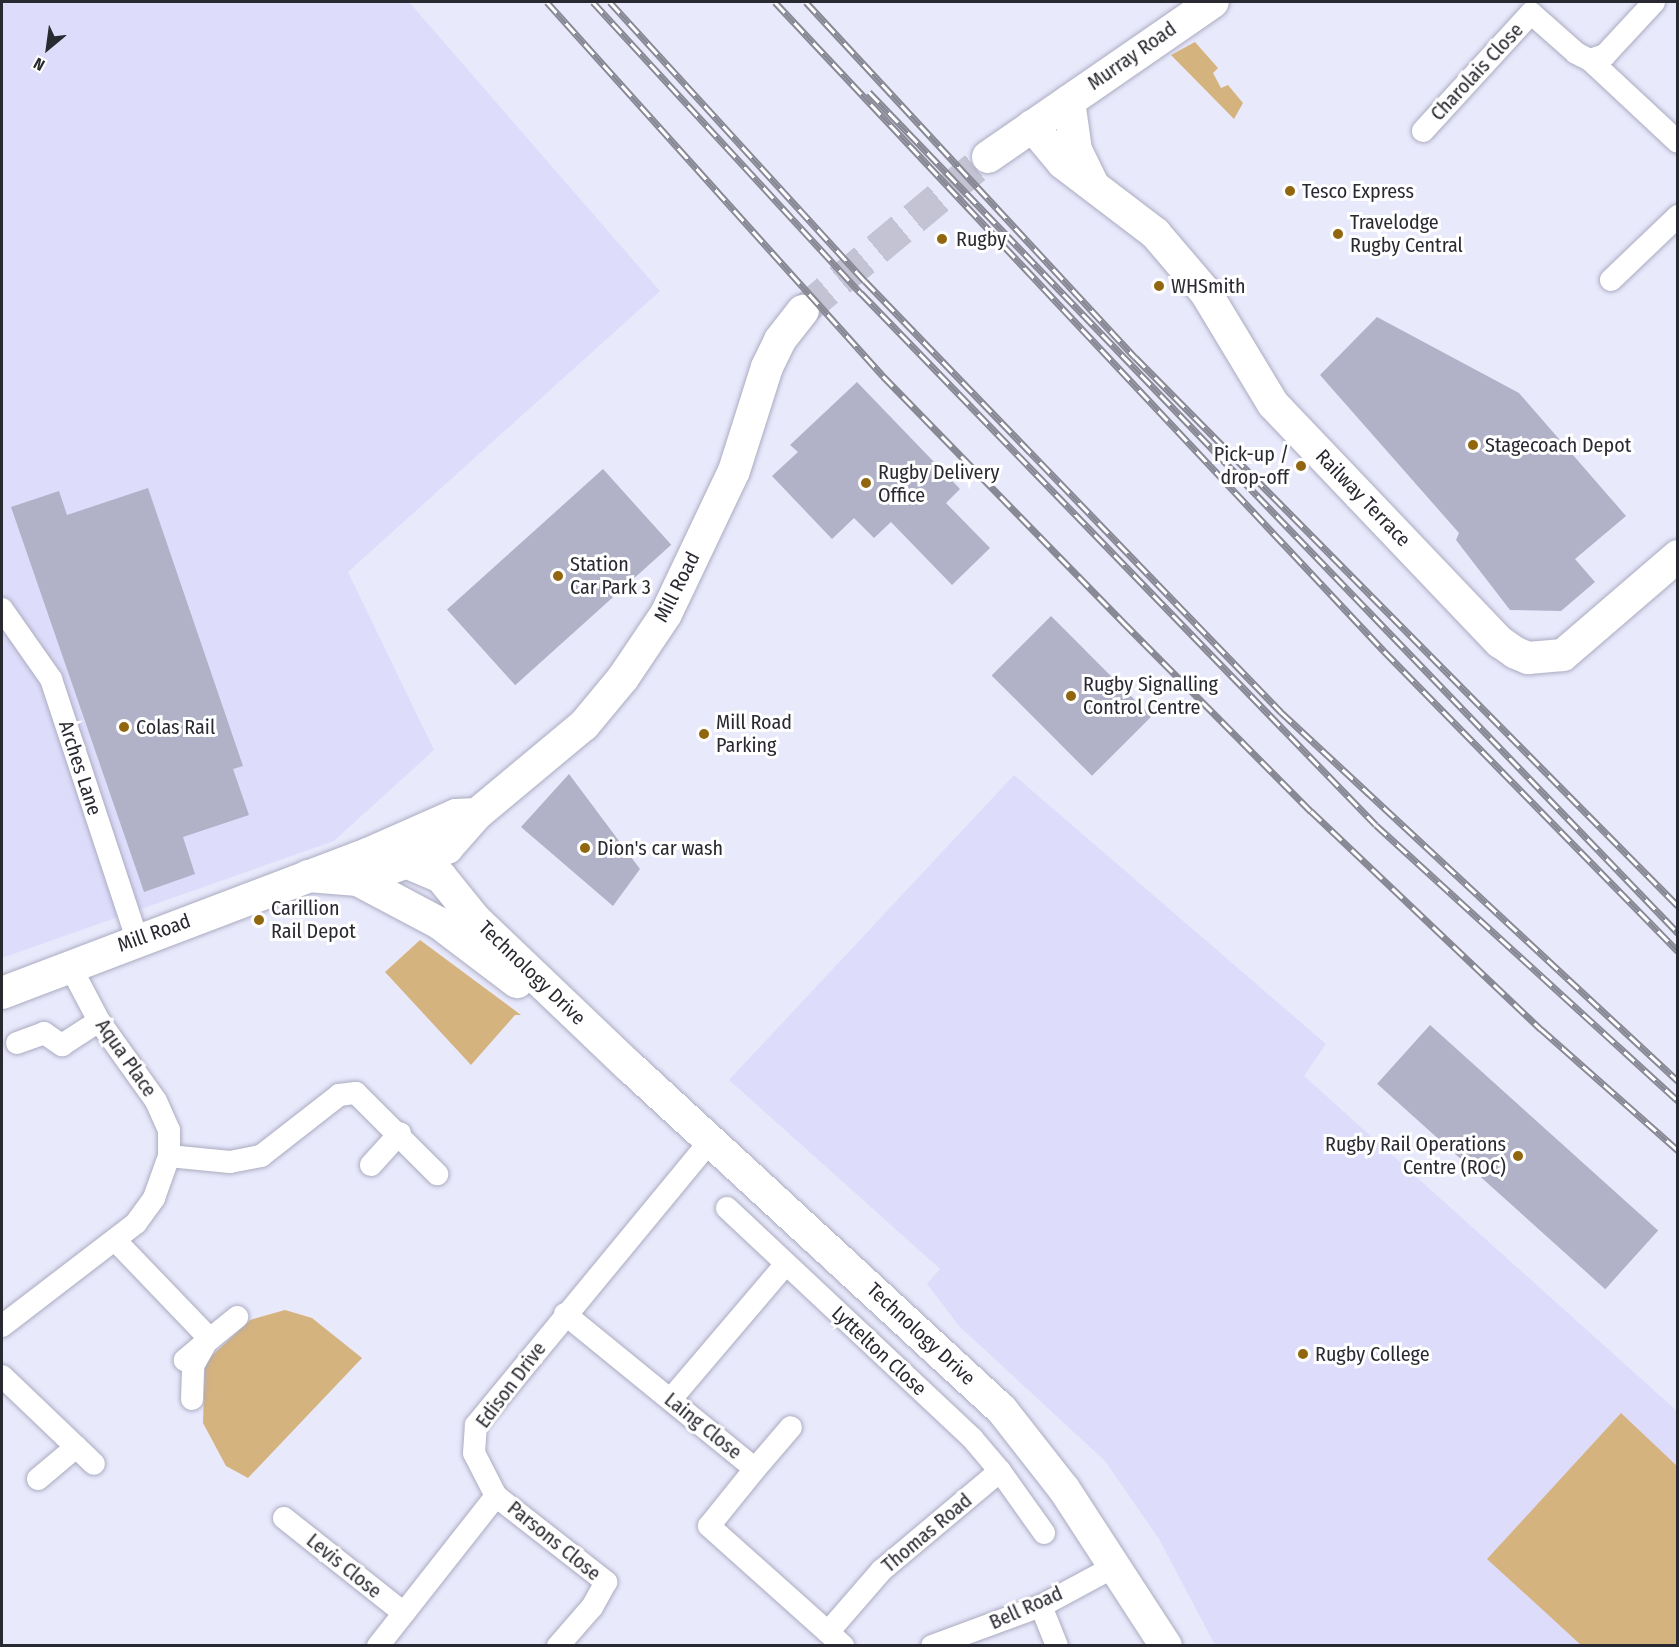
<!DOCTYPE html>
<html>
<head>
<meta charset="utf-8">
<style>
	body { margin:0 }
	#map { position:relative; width:1679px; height:1647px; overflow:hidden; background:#e9e9fc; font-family:"Fira Sans Condensed",sans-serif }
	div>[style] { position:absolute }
	.built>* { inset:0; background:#ddddfb }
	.green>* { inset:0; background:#d5b37e }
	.building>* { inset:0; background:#b1b1c7; transform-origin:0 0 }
	.secondary-tunnel>* { height:32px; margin-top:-16px; transform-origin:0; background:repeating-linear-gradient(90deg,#c3c3d3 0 32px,transparent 0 48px) }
	.roads { filter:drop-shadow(0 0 2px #ababc1) drop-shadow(0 0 2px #ababc1) }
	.street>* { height:22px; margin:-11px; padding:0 11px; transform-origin:11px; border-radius:11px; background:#fff }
	.secondary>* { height:32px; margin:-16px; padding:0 16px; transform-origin:16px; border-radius:16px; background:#fff }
	.rail>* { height:7px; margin-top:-3.5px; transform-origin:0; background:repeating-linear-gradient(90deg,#fff 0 14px,#898996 0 28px); box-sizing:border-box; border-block:2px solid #898996 }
	.dots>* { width:16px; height:16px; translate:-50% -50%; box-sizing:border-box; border:3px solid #fff; border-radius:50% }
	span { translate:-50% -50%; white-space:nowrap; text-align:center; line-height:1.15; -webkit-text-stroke:6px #fff; paint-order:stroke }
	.street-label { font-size:20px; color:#292931 }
	.poi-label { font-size:20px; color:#292931 }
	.left { translate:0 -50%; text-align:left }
	.right { translate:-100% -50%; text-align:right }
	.frame { position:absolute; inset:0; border:3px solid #292931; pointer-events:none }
	.north { position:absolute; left:18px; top:18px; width:60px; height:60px; -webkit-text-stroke:4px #fff; paint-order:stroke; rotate:209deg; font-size:16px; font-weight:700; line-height:24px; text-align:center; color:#292931 }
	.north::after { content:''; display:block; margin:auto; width:21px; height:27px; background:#292931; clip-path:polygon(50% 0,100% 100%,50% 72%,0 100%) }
</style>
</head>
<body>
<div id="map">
	<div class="built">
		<i style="clip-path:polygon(2px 2px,409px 2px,660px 291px,348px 572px,434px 750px,334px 841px,2px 958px)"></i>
		<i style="clip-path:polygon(1014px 775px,1326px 1044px,1304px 1076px,1677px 1411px,1677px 1645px,1215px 1645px,1159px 1539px,1105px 1461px,959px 1326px,927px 1284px,940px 1269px,729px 1080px)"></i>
	</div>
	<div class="green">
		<i style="clip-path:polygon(1195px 42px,1218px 68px,1213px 73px,1221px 88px,1228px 85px,1243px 103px,1234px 119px,1171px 55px)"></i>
		<i style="clip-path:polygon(420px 940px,521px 1015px,515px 1015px,471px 1065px,385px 972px)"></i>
		<i style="clip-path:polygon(285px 1310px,312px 1318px,362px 1358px,248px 1478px,226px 1466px,203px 1423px,205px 1362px,250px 1320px)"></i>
		<i style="clip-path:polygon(1621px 1413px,1677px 1466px,1677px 1645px,1581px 1645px,1487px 1559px)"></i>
	</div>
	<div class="building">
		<i style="clip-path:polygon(1377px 317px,1519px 393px,1626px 516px,1575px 559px,1595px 582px,1561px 611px,1510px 610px,1456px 540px,1459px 533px,1320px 375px)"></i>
		<i style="clip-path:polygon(857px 382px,960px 489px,946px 503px,990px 548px,952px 585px,891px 522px,874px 538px,854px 518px,832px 539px,772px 476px,798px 452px,790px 445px)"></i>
		<i style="left:603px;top:469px;width:102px;height:210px;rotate:48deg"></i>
		<i style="clip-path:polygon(148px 488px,243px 766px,233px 769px,249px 815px,183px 837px,195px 874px,144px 892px,11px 507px,59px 491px,67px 515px)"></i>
		<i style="left:1051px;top:616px;width:142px;height:84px;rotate:45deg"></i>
		<i style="clip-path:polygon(569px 774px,640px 869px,613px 906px,521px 827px)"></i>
		<i style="left:1430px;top:1025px;width:307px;height:79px;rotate:42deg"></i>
	</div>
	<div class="secondary-tunnel">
		<i style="left:803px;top:311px;width:241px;rotate:-39.8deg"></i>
	</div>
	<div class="roads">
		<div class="street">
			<i style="left:1590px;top:60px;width:120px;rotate:43deg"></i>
			<i style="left:1423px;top:131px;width:160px;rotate:-47.5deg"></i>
			<i style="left:1531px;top:13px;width:60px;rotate:41.6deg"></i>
			<i style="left:1576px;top:53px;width:16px;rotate:27deg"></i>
			<i style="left:1590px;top:60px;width:16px;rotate:-18deg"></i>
			<i style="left:1605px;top:55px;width:72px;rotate:-47.2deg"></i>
			<i style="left:1611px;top:280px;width:93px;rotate:-43.7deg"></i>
			<i style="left:2px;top:609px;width:85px;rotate:55deg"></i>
			<i style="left:51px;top:679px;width:274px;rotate:71.7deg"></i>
			<i style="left:69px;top:964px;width:64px;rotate:62.2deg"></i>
			<i style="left:99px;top:1021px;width:98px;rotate:54.5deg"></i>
			<i style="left:156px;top:1101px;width:32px;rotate:66deg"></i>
			<i style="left:169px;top:1130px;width:26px;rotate:90deg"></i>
			<i style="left:169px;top:1156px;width:61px;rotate:5.6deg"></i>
			<i style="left:230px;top:1162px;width:32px;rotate:-11deg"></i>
			<i style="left:261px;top:1156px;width:99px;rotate:-38deg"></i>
			<i style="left:339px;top:1095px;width:17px;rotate:-7deg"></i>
			<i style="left:356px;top:1093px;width:115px;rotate:45deg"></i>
			<i style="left:17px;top:1043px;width:29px;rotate:-20deg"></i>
			<i style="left:44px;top:1033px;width:22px;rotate:34deg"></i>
			<i style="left:62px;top:1045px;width:44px;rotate:-33deg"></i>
			<i style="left:371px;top:1165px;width:43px;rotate:-47.8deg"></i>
			<i style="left:727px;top:1208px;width:336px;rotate:43.2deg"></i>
			<i style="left:972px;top:1438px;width:43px;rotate:49.7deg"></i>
			<i style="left:1000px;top:1471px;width:155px;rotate:140deg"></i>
			<i style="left:881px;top:1571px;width:79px;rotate:130.9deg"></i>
			<i style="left:115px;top:1240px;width:137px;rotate:46.2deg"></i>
			<i style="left:210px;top:1339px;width:33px;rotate:140deg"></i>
			<i style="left:565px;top:1314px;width:245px;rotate:39.2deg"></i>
			<i style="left:755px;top:1469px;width:73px;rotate:128.9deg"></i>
			<i style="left:709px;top:1526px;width:180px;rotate:41.8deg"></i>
			<i style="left:2px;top:1326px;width:169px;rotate:-37.5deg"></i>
			<i style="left:136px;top:1223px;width:31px;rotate:-54deg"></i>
			<i style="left:154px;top:1198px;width:45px;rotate:-70.3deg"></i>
			<i style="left:210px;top:1339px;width:35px;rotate:-39deg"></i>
			<i style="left:2px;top:1376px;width:127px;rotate:43.7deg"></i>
			<i style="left:192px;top:1399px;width:33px;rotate:-88deg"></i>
			<i style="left:193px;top:1366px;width:23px;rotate:-61deg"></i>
			<i style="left:671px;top:1399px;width:177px;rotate:-49.6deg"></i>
			<i style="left:755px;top:1469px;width:55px;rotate:-49.4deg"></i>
			<i style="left:1000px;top:1471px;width:76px;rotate:54.6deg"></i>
			<i style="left:38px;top:1479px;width:50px;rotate:-40.1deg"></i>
			<i style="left:496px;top:1496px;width:140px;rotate:38deg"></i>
			<i style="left:606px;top:1582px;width:29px;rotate:119deg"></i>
			<i style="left:592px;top:1607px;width:52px;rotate:131.1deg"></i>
			<i style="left:284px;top:1518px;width:153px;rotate:38.4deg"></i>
			<i style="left:1041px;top:1606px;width:43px;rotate:68.2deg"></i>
			<i style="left:378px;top:1646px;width:191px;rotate:-51.8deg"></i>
			<i style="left:496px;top:1496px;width:48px;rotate:-117.1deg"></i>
			<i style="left:474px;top:1453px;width:28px;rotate:-86deg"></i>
			<i style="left:476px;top:1425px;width:372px;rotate:-50.5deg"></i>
			<i style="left:932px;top:1646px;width:116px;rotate:-20.2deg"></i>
			<i style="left:1041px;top:1606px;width:86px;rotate:-28.3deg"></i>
		</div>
		<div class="secondary">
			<i style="left:1069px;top:101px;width:49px;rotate:81.9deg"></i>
			<i style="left:1076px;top:150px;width:37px;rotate:64deg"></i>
			<i style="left:1032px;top:126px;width:48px;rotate:50deg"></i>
			<i style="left:1063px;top:163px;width:116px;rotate:37.3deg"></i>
			<i style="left:1155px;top:233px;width:79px;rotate:49.6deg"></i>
			<i style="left:1206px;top:293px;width:130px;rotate:58.9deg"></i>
			<i style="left:1273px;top:404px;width:329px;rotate:46.4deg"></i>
			<i style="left:1500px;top:642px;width:19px;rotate:35deg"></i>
			<i style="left:1516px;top:653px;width:13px;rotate:23deg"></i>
			<i style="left:1528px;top:658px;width:35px;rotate:-5deg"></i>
			<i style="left:1563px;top:655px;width:152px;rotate:-40.7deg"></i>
			<i style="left:988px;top:157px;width:273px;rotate:-34.6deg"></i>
			<i style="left:358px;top:858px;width:50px;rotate:5.7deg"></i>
			<i style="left:408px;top:863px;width:36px;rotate:23deg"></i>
			<i style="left:441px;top:877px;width:54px;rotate:51deg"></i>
			<i style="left:475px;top:919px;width:211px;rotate:43.7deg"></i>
			<i style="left:628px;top:1065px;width:509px;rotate:42.69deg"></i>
			<i style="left:1002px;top:1410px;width:100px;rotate:51.9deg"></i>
			<i style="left:1064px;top:1489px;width:187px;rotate:57deg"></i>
			<i style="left:308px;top:876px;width:50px;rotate:4.6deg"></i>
			<i style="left:358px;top:880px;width:95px;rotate:-19.8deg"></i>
			<i style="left:447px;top:848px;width:45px;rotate:-48.6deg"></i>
			<i style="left:477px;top:814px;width:139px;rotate:-39.8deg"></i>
			<i style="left:584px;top:725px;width:61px;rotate:-50.3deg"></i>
			<i style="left:623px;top:678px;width:77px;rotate:-56.1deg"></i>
			<i style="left:666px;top:614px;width:158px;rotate:-64.6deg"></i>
			<i style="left:734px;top:471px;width:109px;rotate:-72.4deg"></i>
			<i style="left:767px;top:367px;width:30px;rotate:-64deg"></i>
			<i style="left:780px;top:340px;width:37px;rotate:-52deg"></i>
			<i style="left:358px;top:880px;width:92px;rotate:28deg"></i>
			<i style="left:439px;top:923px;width:98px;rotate:37.1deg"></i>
			<i style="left:2px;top:993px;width:392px;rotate:-20.8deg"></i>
			<i style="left:368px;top:854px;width:96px;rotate:-23.9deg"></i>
			<i style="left:456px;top:815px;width:21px;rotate:-3deg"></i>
		</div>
	</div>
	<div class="rail">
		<i style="left:547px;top:2px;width:503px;rotate:48.06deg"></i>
		<i style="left:883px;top:376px;width:344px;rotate:45.7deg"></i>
		<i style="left:1123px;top:622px;width:267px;rotate:45.2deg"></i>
		<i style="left:1311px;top:811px;width:317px;rotate:43.5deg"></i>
		<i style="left:1541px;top:1029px;width:183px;rotate:41.5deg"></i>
		<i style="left:593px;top:2px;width:396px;rotate:47.4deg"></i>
		<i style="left:861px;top:293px;width:740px;rotate:45.93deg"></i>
		<i style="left:1376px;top:825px;width:409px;rotate:42.4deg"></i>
		<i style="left:610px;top:2px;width:378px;rotate:47.6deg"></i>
		<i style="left:865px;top:281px;width:599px;rotate:46.01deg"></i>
		<i style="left:1281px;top:712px;width:542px;rotate:42.91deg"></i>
		<i style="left:775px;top:2px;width:890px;rotate:46.82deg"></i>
		<i style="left:1384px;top:651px;width:420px;rotate:45.6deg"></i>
		<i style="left:806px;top:2px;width:484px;rotate:47.2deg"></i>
		<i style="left:1135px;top:357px;width:772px;rotate:45.31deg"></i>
		<i style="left:869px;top:92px;width:1167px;rotate:46.11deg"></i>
	</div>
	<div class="dots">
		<i style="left:1290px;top:191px;background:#91660f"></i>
		<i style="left:1338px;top:234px;background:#91660f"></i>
		<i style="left:942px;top:239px;background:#91660f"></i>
		<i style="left:1159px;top:286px;background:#91660f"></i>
		<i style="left:1473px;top:445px;background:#91660f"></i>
		<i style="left:1301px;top:466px;background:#91660f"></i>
		<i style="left:866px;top:483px;background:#91660f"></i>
		<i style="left:558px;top:576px;background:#91660f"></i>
		<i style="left:1071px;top:696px;background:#91660f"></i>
		<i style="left:124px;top:727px;background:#91660f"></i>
		<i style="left:704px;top:734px;background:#91660f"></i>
		<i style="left:585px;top:848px;background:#91660f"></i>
		<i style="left:259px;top:920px;background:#91660f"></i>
		<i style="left:1518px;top:1156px;background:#91660f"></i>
		<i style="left:1303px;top:1354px;background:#91660f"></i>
	</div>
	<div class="street-label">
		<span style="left:1132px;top:56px;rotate:-35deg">Murray Road</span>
		<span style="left:1477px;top:72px;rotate:-47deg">Charolais Close</span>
		<span style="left:1363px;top:498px;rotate:46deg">Railway Terrace</span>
		<span style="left:677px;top:587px;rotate:-63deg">Mill Road</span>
		<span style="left:80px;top:768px;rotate:72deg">Arches Lane</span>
		<span style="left:154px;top:933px;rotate:-20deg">Mill Road</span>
		<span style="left:532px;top:973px;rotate:44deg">Technology Drive</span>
		<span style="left:126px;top:1058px;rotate:55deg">Aqua Place</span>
		<span style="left:921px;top:1334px;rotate:43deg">Technology Drive</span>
		<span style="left:879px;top:1351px;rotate:43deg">Lyttelton Close</span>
		<span style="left:511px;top:1385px;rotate:-53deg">Edison Drive</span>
		<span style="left:703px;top:1426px;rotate:39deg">Laing Close</span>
		<span style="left:927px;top:1533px;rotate:-40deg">Thomas Road</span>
		<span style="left:554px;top:1541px;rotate:39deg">Parsons Close</span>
		<span style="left:344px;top:1566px;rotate:39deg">Levis Close</span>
		<span style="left:1026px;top:1608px;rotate:-24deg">Bell Road</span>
	</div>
	<div class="poi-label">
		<span class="left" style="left:1302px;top:191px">Tesco Express</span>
		<span class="left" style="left:1350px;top:234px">Travelodge<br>Rugby Central</span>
		<span class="left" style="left:956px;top:239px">Rugby</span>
		<span class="left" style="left:1171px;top:286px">WHSmith</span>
		<span class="left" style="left:1485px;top:445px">Stagecoach Depot</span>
		<span class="right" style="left:1289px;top:466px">Pick-up /<br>drop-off</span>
		<span class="left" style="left:878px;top:484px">Rugby Delivery<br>Office</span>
		<span class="left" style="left:570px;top:576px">Station<br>Car Park 3</span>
		<span class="left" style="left:1083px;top:696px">Rugby Signalling<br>Control Centre</span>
		<span class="left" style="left:716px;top:734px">Mill Road<br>Parking</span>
		<span class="left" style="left:136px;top:727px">Colas Rail</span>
		<span class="left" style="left:597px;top:848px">Dion's car wash</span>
		<span class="left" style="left:271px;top:920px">Carillion<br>Rail Depot</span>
		<span class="right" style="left:1506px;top:1156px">Rugby Rail Operations<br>Centre (ROC)</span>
		<span class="left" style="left:1315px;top:1354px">Rugby College</span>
	</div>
	<div class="frame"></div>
	<div class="north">N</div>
</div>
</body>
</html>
